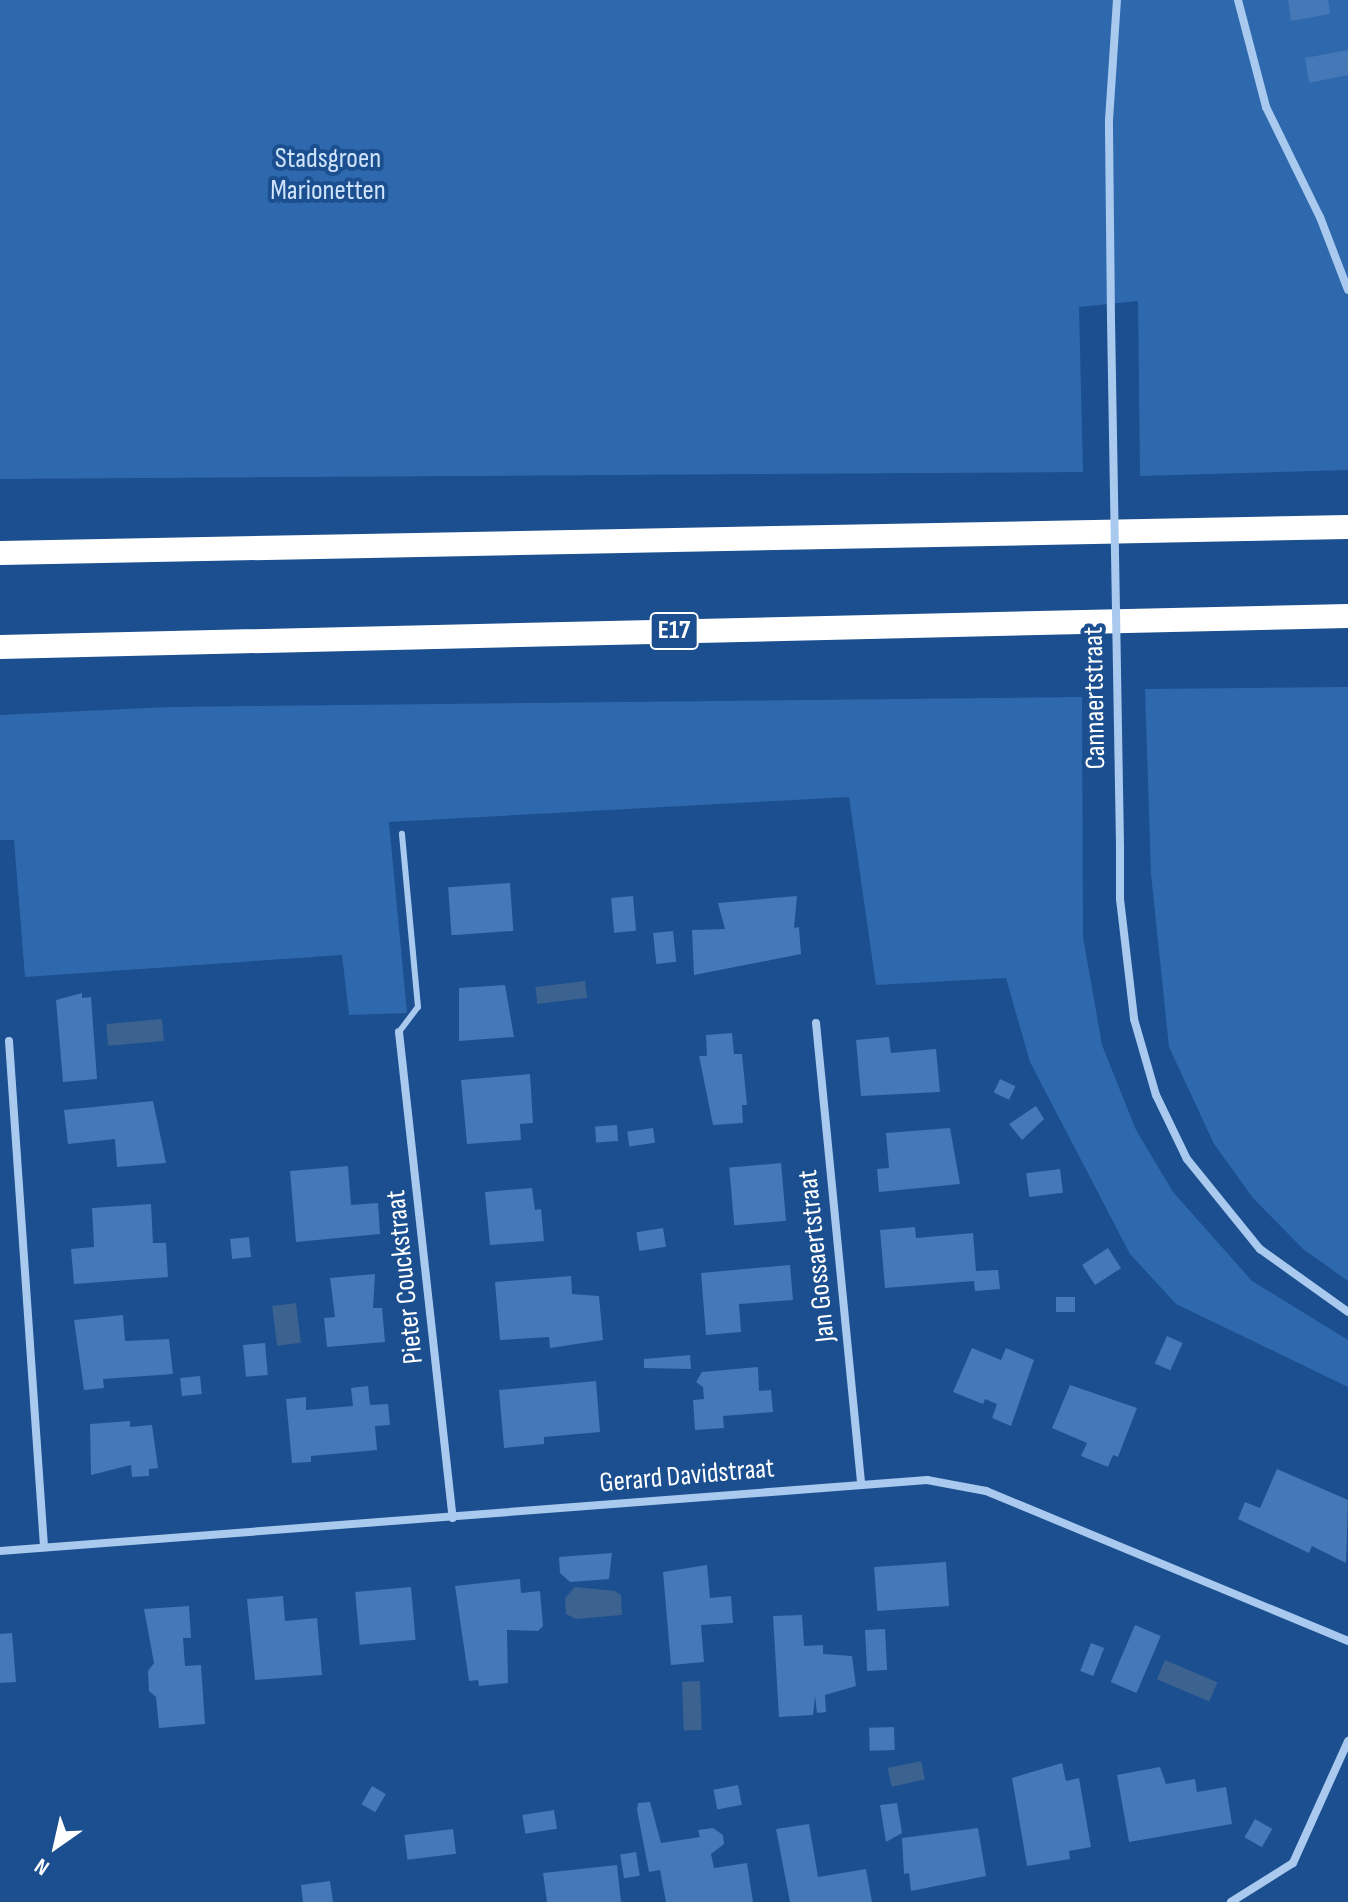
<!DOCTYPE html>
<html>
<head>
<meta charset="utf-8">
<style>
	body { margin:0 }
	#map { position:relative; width:1348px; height:1902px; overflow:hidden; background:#1b4f8f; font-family:"Sofia Sans Condensed",sans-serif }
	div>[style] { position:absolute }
	.green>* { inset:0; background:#2e69ad }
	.water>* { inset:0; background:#3c6290; transform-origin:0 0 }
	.building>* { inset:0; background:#4478b7; transform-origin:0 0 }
	.service>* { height:6px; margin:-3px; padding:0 3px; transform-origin:3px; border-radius:3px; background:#a9c9ee }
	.minor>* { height:8px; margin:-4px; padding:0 4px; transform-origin:4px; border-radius:4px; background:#a9c9ee }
	.motorway>* { height:24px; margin:-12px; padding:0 12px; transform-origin:12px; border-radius:12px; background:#fff }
	.minor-bridge>* { height:8px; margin:-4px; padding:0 4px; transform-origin:4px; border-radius:4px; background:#a9c9ee }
	span { translate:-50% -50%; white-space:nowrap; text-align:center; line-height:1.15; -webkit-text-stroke:8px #1b4f8f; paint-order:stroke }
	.shield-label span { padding:2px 6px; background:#1b4f8f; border:2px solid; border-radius:6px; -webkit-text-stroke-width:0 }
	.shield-label { font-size:26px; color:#fff; font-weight:700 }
	.park-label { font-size:28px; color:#cfe3fa }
	.street-label { font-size:28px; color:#fff }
	.north { position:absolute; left:16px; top:1806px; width:80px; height:80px; -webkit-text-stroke:6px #1b4f8f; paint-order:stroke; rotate:214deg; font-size:22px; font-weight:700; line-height:32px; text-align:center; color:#fff }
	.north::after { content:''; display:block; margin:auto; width:28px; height:36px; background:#fff; clip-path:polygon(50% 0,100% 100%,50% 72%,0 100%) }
</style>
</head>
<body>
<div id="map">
	<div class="green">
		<i style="clip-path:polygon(0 0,1348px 0,1348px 470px,1140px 476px,1138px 301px,1079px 307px,1083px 472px,0 479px)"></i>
		<i style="clip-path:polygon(1348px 687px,1348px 1281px,1303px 1249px,1253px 1198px,1214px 1144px,1169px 1047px,1151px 874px,1145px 689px)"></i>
		<i style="clip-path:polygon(1082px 697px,1083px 937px,1102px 1045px,1136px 1130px,1173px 1192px,1252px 1281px,1348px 1340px,1348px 1387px,1176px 1304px,1130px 1254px,1030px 1062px,1006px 978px,876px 985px,849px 797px,389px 822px,407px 1013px,349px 1015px,342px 955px,25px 977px,14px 840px,0 840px,0 715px,169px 707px)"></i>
	</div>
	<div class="water">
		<i style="left:585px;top:981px;width:17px;height:50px;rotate:83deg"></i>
		<i style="left:162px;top:1019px;width:22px;height:56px;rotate:85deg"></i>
		<i style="left:296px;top:1303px;width:40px;height:24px;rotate:83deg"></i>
		<i style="clip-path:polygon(575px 1587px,615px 1591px,621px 1595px,622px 1615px,576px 1619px,566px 1614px,565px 1598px)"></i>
		<i style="left:1165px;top:1660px;width:57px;height:21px;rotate:23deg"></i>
		<i style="left:700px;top:1681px;width:49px;height:18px;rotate:88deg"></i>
		<i style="left:921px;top:1761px;width:19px;height:34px;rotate:78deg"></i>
	</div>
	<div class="building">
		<i style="clip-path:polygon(1288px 0,1328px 0,1330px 14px,1291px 21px)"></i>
		<i style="clip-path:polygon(1348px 50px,1348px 75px,1309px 83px,1305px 58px)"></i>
		<i style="left:510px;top:883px;width:48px;height:62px;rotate:86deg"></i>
		<i style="left:633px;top:896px;width:35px;height:22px;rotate:85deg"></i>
		<i style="clip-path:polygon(797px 896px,794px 928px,799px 927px,801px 954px,694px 975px,692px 930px,725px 929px,718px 903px)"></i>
		<i style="left:673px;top:931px;width:31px;height:20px;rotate:84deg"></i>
		<i style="clip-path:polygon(505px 985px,514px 1037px,459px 1041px,459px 988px)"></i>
		<i style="clip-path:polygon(82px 993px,82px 998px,91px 997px,97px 1079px,63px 1082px,56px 1000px)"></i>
		<i style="clip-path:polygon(732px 1033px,734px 1054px,742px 1054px,747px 1105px,742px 1105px,743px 1123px,713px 1125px,699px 1056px,707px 1056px,706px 1035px)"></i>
		<i style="clip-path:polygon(889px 1037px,891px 1053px,936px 1049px,940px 1092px,861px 1096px,856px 1040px)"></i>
		<i style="clip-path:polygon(530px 1074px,533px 1123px,520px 1124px,521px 1140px,467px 1144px,461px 1080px)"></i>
		<i style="left:1000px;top:1079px;width:17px;height:15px;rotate:25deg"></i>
		<i style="clip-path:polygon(153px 1101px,166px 1163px,117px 1167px,115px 1139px,68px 1144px,64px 1110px)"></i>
		<i style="clip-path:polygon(1036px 1106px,1044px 1119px,1022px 1140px,1009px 1124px)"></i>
		<i style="left:617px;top:1125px;width:16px;height:22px;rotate:86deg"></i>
		<i style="left:653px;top:1128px;width:15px;height:26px;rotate:82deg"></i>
		<i style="clip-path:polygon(950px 1128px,960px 1184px,879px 1192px,877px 1169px,889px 1168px,886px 1133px)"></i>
		<i style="left:781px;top:1163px;width:58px;height:52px;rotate:85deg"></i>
		<i style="clip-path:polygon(348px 1166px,351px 1205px,378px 1203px,380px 1234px,296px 1242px,290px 1171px)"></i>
		<i style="left:1060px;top:1169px;width:24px;height:34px;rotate:83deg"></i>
		<i style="clip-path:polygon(532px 1188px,535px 1210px,541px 1209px,544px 1241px,490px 1245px,485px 1192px)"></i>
		<i style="clip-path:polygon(151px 1204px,153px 1243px,166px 1243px,168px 1277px,74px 1284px,71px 1249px,94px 1247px,92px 1208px)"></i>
		<i style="clip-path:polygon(915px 1227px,916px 1238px,973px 1233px,976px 1271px,998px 1270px,1000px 1289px,975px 1291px,974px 1281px,885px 1288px,880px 1230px)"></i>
		<i style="left:663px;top:1228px;width:19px;height:27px;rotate:81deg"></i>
		<i style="left:249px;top:1237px;width:20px;height:19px;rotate:84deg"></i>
		<i style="left:1108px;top:1248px;width:24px;height:31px;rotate:57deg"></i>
		<i style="clip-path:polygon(790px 1265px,793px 1300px,739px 1304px,741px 1332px,706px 1335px,701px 1273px)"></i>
		<i style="clip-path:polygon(375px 1274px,373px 1308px,382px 1308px,385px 1342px,327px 1347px,324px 1318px,335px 1317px,330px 1278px)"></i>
		<i style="clip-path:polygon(571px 1276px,572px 1294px,599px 1296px,603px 1340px,550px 1348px,549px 1337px,500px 1340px,495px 1282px)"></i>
		<i style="left:1075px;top:1297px;width:15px;height:19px;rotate:90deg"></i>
		<i style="clip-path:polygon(123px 1315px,125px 1341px,169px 1339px,173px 1374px,103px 1379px,104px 1388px,84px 1390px,74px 1320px)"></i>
		<i style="left:1167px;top:1336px;width:17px;height:30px;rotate:24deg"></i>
		<i style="left:265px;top:1343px;width:32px;height:22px;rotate:85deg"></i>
		<i style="clip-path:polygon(972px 1348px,1001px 1360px,1006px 1348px,1034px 1360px,1011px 1426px,992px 1418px,997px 1404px,985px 1399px,983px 1404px,953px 1392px)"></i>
		<i style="clip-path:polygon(690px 1355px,691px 1369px,644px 1368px,644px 1359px)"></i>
		<i style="clip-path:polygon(758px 1367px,759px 1391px,771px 1390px,773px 1412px,723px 1416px,724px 1428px,695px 1430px,693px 1400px,704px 1399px,703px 1387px,696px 1382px,702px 1372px)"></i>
		<i style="left:200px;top:1376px;width:18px;height:20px;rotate:84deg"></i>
		<i style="clip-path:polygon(596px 1381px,600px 1432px,544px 1437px,544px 1444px,504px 1448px,499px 1390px)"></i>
		<i style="clip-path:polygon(1070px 1385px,1137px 1408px,1118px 1457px,1113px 1455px,1108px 1467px,1081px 1456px,1087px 1443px,1052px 1428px)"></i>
		<i style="clip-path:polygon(368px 1386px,370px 1405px,388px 1404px,390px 1425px,375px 1426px,377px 1450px,311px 1456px,311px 1462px,292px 1463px,286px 1399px,306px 1397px,306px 1410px,353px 1406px,351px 1388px)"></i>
		<i style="clip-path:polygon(130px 1421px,130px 1427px,152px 1425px,158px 1468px,149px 1469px,149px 1476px,132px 1477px,131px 1465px,91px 1475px,90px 1424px)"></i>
		<i style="clip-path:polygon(1277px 1469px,1348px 1500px,1346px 1563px,1312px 1546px,1309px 1553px,1238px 1519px,1245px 1502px,1260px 1508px)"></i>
		<i style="clip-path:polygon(612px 1553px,609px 1579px,570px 1582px,560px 1573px,559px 1557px)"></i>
		<i style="left:946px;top:1562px;width:44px;height:72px;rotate:86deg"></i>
		<i style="clip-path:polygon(707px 1565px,710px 1598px,731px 1596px,733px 1623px,701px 1625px,704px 1662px,671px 1665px,663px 1572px)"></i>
		<i style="clip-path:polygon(520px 1579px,521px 1593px,540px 1591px,543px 1626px,538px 1631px,507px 1630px,508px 1683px,479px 1686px,478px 1680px,469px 1681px,455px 1586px)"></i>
		<i style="left:411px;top:1587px;width:53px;height:56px;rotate:85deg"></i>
		<i style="clip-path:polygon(283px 1596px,285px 1621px,317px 1618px,322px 1675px,255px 1680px,247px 1599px)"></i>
		<i style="clip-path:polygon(189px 1606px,191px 1638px,183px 1638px,185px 1666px,201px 1665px,205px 1724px,159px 1728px,156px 1697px,149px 1691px,148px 1671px,154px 1663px,144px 1609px)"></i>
		<i style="clip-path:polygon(802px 1615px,804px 1646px,823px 1645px,823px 1654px,852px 1656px,856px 1686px,825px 1695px,826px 1712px,817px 1713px,815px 1696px,813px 1715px,779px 1717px,773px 1616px)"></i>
		<i style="left:1135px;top:1625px;width:28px;height:62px;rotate:23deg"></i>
		<i style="left:885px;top:1629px;width:41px;height:20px;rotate:87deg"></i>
		<i style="clip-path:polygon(12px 1633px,16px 1682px,0 1683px,0 1634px)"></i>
		<i style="left:1091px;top:1643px;width:14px;height:30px;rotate:21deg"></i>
		<i style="left:894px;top:1727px;width:23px;height:25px;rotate:88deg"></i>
		<i style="clip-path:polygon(1062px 1763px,1066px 1781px,1079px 1778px,1091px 1847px,1069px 1851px,1070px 1859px,1027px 1866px,1012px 1778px)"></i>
		<i style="clip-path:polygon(1160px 1767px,1166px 1784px,1195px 1779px,1197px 1792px,1226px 1787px,1232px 1824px,1129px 1842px,1117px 1775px)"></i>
		<i style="left:738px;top:1785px;width:20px;height:25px;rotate:79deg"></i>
		<i style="left:372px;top:1786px;width:16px;height:21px;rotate:30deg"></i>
		<i style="clip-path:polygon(650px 1802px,661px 1843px,700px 1837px,698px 1830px,713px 1828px,723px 1835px,724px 1844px,711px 1854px,714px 1868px,747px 1863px,753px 1902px,666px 1902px,660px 1870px,649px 1872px,637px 1810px,638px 1803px)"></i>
		<i style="clip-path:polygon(897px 1803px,902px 1833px,886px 1842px,880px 1805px)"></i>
		<i style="left:554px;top:1810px;width:19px;height:32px;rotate:81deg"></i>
		<i style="left:1255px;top:1819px;width:20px;height:21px;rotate:30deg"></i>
		<i style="clip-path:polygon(809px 1824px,818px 1877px,866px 1869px,872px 1902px,790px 1902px,776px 1829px)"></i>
		<i style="clip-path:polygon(978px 1828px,986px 1876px,911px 1891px,909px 1873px,904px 1874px,902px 1838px)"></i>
		<i style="left:453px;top:1829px;width:25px;height:49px;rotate:83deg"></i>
		<i style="left:636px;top:1852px;width:24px;height:16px;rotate:81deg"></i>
		<i style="clip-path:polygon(617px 1865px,621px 1902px,547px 1902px,543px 1873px)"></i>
		<i style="clip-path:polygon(330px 1881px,333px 1902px,303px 1902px,301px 1885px)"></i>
	</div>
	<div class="service">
		<i style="left:399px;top:1032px;width:31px;rotate:-53deg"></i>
		<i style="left:418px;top:1007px;width:174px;rotate:-95.3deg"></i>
	</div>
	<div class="minor">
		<i style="left:1238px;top:0;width:111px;rotate:75.3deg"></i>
		<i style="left:1266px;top:107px;width:123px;rotate:63.9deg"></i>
		<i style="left:1320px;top:217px;width:78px;rotate:69deg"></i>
		<i style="left:1111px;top:319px;width:199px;rotate:-90.6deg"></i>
		<i style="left:1109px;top:120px;width:120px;rotate:-86.2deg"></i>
		<i style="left:1120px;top:846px;width:53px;rotate:90deg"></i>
		<i style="left:1120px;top:899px;width:121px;rotate:83.3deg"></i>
		<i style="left:1134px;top:1019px;width:79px;rotate:73.9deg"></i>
		<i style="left:1156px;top:1095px;width:71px;rotate:64.2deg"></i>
		<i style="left:1187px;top:1159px;width:116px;rotate:51deg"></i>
		<i style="left:1260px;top:1249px;width:108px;rotate:35.6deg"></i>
		<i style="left:816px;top:1023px;width:463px;rotate:84.4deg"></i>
		<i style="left:399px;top:1032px;width:489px;rotate:83.7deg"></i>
		<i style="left:9px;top:1041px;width:507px;rotate:86.04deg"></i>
		<i style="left:0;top:1551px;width:930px;rotate:-4.38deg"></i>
		<i style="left:927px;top:1480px;width:60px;rotate:10.6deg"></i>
		<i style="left:986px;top:1491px;width:392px;rotate:22.5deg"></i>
		<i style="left:1231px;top:1902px;width:73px;rotate:-32.2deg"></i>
		<i style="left:1293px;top:1863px;width:134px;rotate:-65.7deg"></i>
	</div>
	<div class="motorway">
		<i style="left:0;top:553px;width:1348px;rotate:-1.1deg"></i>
		<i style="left:0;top:647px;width:1348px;rotate:-1.32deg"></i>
	</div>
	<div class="minor-bridge">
		<i style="left:1111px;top:319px;width:527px;rotate:89.02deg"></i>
	</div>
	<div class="shield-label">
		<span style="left:674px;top:631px">E17</span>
	</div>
	<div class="park-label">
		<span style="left:328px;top:175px">Stadsgroen<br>Marionetten</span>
	</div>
	<div class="street-label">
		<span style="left:1095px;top:698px;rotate:-91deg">Cannaertstraat</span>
		<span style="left:817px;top:1256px;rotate:-96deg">Jan Gossaertstraat</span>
		<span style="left:405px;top:1277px;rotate:-96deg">Pieter Couckstraat</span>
		<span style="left:687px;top:1476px;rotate:-5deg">Gerard Davidstraat</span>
	</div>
	<div class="north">N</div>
</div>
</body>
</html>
